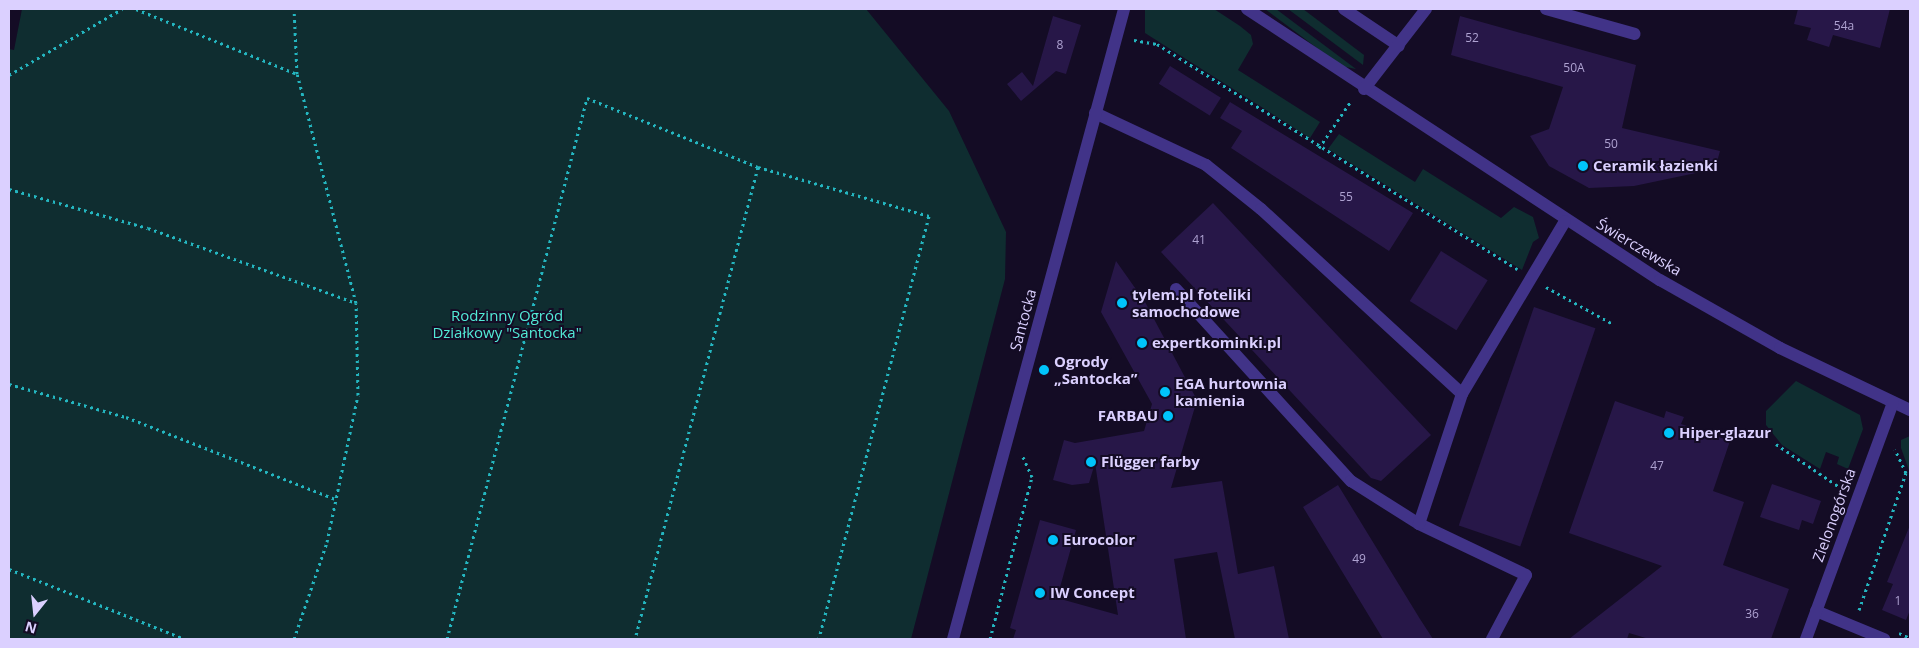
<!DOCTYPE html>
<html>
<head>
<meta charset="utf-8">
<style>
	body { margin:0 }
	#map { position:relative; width:1919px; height:648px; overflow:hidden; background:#140c25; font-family:"Open Sans",sans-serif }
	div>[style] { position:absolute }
	.green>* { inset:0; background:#0f2d30 }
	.building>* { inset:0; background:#271748; transform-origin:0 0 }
	.path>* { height:3px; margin-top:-1.5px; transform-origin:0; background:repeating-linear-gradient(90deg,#24b6c0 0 2.5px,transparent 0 6.5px) }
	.minor>* { height:12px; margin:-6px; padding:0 6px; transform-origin:6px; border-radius:6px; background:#413388 }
	.dots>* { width:14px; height:14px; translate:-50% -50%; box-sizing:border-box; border:2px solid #140c25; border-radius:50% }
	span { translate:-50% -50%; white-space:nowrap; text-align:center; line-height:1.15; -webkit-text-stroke:4px #140c25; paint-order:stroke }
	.number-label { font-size:12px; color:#aea2d1 }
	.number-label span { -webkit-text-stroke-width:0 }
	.poi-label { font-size:15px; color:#dbd0ff; font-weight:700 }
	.left { translate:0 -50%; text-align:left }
	.right { translate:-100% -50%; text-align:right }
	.street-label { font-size:15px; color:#dbd0ff }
	.park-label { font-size:15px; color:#52ead6 }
	.frame { position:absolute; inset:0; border:10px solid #dbd0ff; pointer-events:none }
	.north { position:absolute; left:10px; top:588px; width:50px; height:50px; -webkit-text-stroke:4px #140c25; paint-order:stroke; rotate:196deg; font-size:14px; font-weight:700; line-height:20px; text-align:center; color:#dbd0ff }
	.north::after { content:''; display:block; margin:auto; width:18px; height:22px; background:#dbd0ff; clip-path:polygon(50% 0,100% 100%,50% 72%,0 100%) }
</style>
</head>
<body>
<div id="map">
	<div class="green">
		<i style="clip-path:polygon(22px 9px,866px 9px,949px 111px,1006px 232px,1005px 279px,911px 639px,9px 639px,9px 49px,14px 50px)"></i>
		<i style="clip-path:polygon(1145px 9px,1214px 9px,1240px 26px,1251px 35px,1253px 44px,1238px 70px,1320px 122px,1310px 138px,1145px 33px)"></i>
		<i style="clip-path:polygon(1265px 9px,1276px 9px,1356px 69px,1341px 66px)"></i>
		<i style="clip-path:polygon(1288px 9px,1303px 9px,1364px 55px,1363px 65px)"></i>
		<i style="clip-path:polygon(1339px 134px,1415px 182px,1423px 169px,1501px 218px,1514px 207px,1533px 217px,1539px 238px,1533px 242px,1522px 270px,1328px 149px)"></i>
		<i style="clip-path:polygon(1796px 381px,1860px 415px,1863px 429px,1848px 469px,1837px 464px,1839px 457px,1826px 452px,1820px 469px,1782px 445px,1766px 425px,1766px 411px)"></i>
		<i style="clip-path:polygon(1910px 436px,1910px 473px,1901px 448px,1901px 440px)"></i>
	</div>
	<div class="building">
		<i style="clip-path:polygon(1798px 9px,1890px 9px,1880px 48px,1833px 35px,1829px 47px,1807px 40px,1811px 28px,1794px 24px)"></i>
		<i style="clip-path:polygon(1053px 16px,1081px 25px,1066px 74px,1056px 71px,1021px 101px,1007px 84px,1022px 72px,1033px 86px)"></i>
		<i style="clip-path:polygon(1460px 16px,1636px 65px,1622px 128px,1720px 151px,1715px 169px,1634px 186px,1589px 188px,1549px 166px,1530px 136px,1549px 129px,1563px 87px,1451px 55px)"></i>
		<i style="left:1170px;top:66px;width:60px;height:21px;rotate:32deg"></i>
		<i style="clip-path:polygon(1230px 102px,1413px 213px,1389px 251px,1231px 148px,1242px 131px,1220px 118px)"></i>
		<i style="clip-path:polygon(1213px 203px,1431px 435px,1381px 481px,1371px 478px,1161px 252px)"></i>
		<i style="left:1441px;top:251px;width:55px;height:59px;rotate:32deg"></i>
		<i style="clip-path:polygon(1116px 261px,1145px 302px,1197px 400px,1171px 488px,1222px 481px,1238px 574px,1274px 566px,1289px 639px,1235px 639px,1217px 552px,1174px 559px,1186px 639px,1013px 639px,1016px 630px,1010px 628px,1040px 520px,1076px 530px,1057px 598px,1118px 615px,1095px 463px,1089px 483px,1072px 485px,1053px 480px,1064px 440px,1075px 443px,1144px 431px,1152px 404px,1101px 312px)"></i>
		<i style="left:1534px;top:307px;width:65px;height:231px;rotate:19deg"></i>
		<i style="clip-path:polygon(1615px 401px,1664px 418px,1666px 411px,1684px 417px,1681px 424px,1730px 441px,1713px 491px,1744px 502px,1723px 565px,1789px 589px,1771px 639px,1649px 639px,1629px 633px,1627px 639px,1569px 639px,1662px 566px,1569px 533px)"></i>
		<i style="clip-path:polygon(1772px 484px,1821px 501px,1813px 524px,1802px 520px,1799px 530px,1760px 517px)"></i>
		<i style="clip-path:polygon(1338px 485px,1420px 619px,1433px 639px,1383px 639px,1303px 507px)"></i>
		<i style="clip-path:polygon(1910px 525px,1910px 610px,1906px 620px,1882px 610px,1893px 584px,1887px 582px)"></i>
	</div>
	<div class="path">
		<i style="left:136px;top:9px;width:174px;rotate:22deg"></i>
		<i style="left:297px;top:74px;width:65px;rotate:-92.6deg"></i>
		<i style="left:1134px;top:40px;width:23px;rotate:10deg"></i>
		<i style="left:1157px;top:44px;width:425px;rotate:32deg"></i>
		<i style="left:9px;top:75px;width:131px;rotate:-30.3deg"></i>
		<i style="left:1319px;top:148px;width:57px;rotate:-55.8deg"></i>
		<i style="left:758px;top:167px;width:178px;rotate:16deg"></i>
		<i style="left:929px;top:216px;width:437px;rotate:104.6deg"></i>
		<i style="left:9px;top:189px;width:144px;rotate:15.7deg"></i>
		<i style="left:148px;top:228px;width:221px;rotate:19.8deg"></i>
		<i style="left:1546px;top:287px;width:77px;rotate:28.9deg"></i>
		<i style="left:9px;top:384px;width:122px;rotate:15.8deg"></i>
		<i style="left:126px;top:417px;width:225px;rotate:21.4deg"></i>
		<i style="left:1776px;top:444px;width:82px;rotate:34.1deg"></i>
		<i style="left:9px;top:569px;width:189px;rotate:21.7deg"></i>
		<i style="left:1859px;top:610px;width:145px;rotate:-71.1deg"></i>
		<i style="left:1906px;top:473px;width:26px;rotate:-115deg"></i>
		<i style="left:1899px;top:633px;width:12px;rotate:24deg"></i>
		<i style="left:294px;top:639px;width:102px;rotate:-71.2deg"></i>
		<i style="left:327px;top:542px;width:150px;rotate:-78.1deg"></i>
		<i style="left:358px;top:395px;width:92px;rotate:-91.2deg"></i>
		<i style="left:356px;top:303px;width:236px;rotate:-104.4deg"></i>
		<i style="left:447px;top:639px;width:559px;rotate:-75.49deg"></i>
		<i style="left:587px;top:98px;width:184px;rotate:22deg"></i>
		<i style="left:758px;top:167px;width:488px;rotate:104.6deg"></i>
		<i style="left:990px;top:639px;width:167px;rotate:-75.5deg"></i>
		<i style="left:1032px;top:477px;width:24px;rotate:-114deg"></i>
	</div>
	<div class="minor">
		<i style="left:1247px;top:9px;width:494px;rotate:33.3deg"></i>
		<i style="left:1660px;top:280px;width:138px;rotate:29.5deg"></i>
		<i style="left:1780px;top:348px;width:144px;rotate:25.5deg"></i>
		<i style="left:1344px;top:9px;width:66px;rotate:33.9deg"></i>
		<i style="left:1546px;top:9px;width:92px;rotate:15.7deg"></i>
		<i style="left:1364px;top:89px;width:101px;rotate:-52.2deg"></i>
		<i style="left:1095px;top:113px;width:123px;rotate:25.1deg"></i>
		<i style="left:1206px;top:165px;width:70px;rotate:38.7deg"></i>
		<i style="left:1261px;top:209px;width:273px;rotate:42.6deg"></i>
		<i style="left:1176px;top:289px;width:260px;rotate:47.7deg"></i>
		<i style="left:1351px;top:481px;width:80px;rotate:32.3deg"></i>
		<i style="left:1816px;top:611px;width:74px;rotate:22.4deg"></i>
		<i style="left:953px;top:639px;width:653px;rotate:-74.81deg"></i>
		<i style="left:1492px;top:639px;width:72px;rotate:-62deg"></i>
		<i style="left:1526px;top:575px;width:119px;rotate:-154.5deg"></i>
		<i style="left:1419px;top:524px;width:137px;rotate:-71.7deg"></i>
		<i style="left:1462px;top:394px;width:201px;rotate:-59.2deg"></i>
		<i style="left:1806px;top:639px;width:252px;rotate:-69.8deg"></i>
	</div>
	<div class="dots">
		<i style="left:1583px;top:166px;background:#00c4fb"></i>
		<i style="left:1122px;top:303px;background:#00c4fb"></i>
		<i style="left:1142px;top:343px;background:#00c4fb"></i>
		<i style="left:1044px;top:370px;background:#00c4fb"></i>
		<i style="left:1165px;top:392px;background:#00c4fb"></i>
		<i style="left:1168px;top:416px;background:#00c4fb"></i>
		<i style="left:1669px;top:433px;background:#00c4fb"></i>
		<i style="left:1091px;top:462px;background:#00c4fb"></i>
		<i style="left:1053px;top:540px;background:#00c4fb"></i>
		<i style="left:1040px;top:593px;background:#00c4fb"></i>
	</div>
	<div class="number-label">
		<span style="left:1844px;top:26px">54a</span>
		<span style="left:1472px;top:38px">52</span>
		<span style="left:1060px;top:45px">8</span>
		<span style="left:1574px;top:68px">50A</span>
		<span style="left:1611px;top:144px">50</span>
		<span style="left:1346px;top:197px">55</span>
		<span style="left:1199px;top:240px">41</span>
		<span style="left:1657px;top:466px">47</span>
		<span style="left:1359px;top:559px">49</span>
		<span style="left:1898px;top:601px">1</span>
		<span style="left:1752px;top:614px">36</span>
	</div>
	<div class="poi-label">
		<span class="left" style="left:1593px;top:166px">Ceramik łazienki</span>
		<span class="left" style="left:1132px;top:303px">tylem.pl foteliki<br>samochodowe</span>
		<span class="left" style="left:1152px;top:343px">expertkominki.pl</span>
		<span class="left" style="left:1054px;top:370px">Ogrody<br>„Santocka”</span>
		<span class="left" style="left:1175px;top:392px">EGA hurtownia<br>kamienia</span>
		<span class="right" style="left:1158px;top:416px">FARBAU</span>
		<span class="left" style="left:1679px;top:433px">Hiper-glazur</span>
		<span class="left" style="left:1101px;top:462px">Flügger farby</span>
		<span class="left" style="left:1063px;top:540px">Eurocolor</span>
		<span class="left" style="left:1050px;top:593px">IW Concept</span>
	</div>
	<div class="street-label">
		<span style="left:1639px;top:247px;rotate:31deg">Świerczewska</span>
		<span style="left:1023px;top:320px;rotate:-75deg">Santocka</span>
		<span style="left:1834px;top:515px;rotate:-70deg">Zielonogórska</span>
	</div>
	<div class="park-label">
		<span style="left:507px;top:324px">Rodzinny Ogród<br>Działkowy "Santocka"</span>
	</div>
	<div class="frame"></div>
	<div class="north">N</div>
</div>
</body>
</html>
